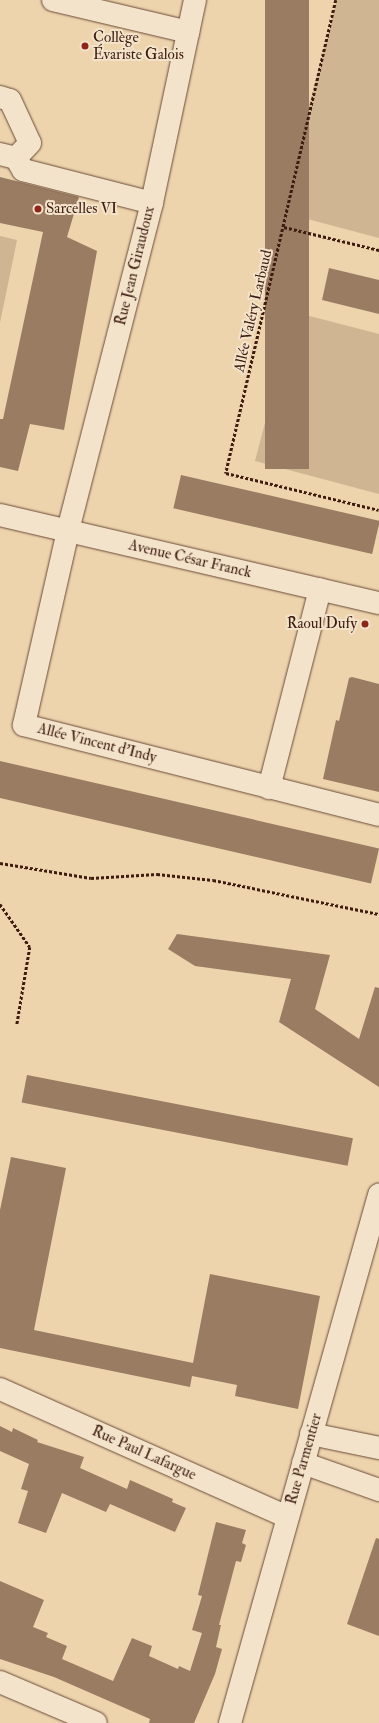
<!DOCTYPE html>
<html>
<head>
<meta charset="utf-8">
<style>
	body { margin:0 }
	#map { position:relative; width:379px; height:1723px; overflow:hidden; background:#edd4ad; font-family:"IM FELL Double Pica",serif }
	div>[style] { position:absolute }
	.green>* { inset:0; background:#cfb592 }
	.building>* { inset:0; background:#997c62; transform-origin:0 0 }
	.path>* { height:2.5px; margin-top:-1.25px; transform-origin:0; background:repeating-linear-gradient(90deg,#3e1c10 0 3px,transparent 0 5px) }
	.roads { filter:drop-shadow(0 0 1px #6a4a37) drop-shadow(0 0 1px #6a4a37) }
	.minor>* { height:22px; margin:-11px; padding:0 11px; transform-origin:11px; border-radius:11px; background:#f3e3ca }
	.dots>* { width:11px; height:11px; translate:-50% -50%; box-sizing:border-box; border:2px solid #f3e3ca; border-radius:50% }
	span { translate:-50% -50%; white-space:nowrap; text-align:center; line-height:1.15; -webkit-text-stroke:4px #f3e3ca; paint-order:stroke }
	.poi-label { font-size:15px; color:#3e1c10 }
	.left { translate:0 -50%; text-align:left }
	.right { translate:-100% -50%; text-align:right }
	.street-label { font-size:15px; color:#3e1c10 }
</style>
</head>
<body>
<div id="map">
	<div class="green">
		<i style="clip-path:polygon(337px 0,379px 0,379px 238px,281px 212px)"></i>
		<i style="clip-path:polygon(0 236px,17px 240px,0 323px)"></i>
		<i style="clip-path:polygon(294px 312px,379px 334px,379px 494px,255px 461px)"></i>
	</div>
	<div class="building">
		<i style="left:265px;top:0;width:44px;height:469px"></i>
		<i style="clip-path:polygon(0 177px,79px 197px,67px 237px,97px 251px,64px 430px,30px 424px,18px 471px,0 467px,0 419px,3px 419px,43px 232px,0 223px)"></i>
		<i style="clip-path:polygon(329px 268px,379px 280px,379px 314px,322px 300px)"></i>
		<i style="left:181px;top:475px;width:204px;height:34px;rotate:13deg"></i>
		<i style="clip-path:polygon(352px 677px,379px 684px,379px 792px,323px 779px,336px 720px,339px 721px,349px 678px)"></i>
		<i style="left:0;top:761px;width:389px;height:36px;rotate:13deg"></i>
		<i style="clip-path:polygon(177px 934px,330px 955px,315px 1009px,359px 1039px,375px 987px,379px 988px,379px 1087px,279px 1022px,291px 979px,195px 966px,168px 949px)"></i>
		<i style="left:27px;top:1075px;width:332px;height:28px;rotate:11deg"></i>
		<i style="clip-path:polygon(11px 1157px,66px 1168px,34px 1330px,193px 1363px,210px 1274px,320px 1296px,298px 1409px,235px 1396px,237px 1385px,192px 1376px,190px 1387px,0 1348px,0 1210px)"></i>
		<i style="clip-path:polygon(0 1426px,12px 1432px,13px 1428px,38px 1440px,37px 1442px,84px 1457px,80px 1468px,127px 1489px,130px 1480px,173px 1499px,172px 1502px,186px 1508px,175px 1532px,110px 1504px,106px 1512px,62px 1493px,46px 1533px,18px 1523px,28px 1491px,21px 1489px,29px 1464px,0 1451px)"></i>
		<i style="clip-path:polygon(216px 1522px,246px 1530px,242px 1543px,246px 1545px,241px 1562px,236px 1561px,219px 1625px,221px 1625px,216px 1647px,222px 1649px,215px 1674px,194px 1723px,149px 1723px,150px 1719px,54px 1677px,0 1659px,0 1581px,44px 1600px,33px 1627px,48px 1633px,46px 1637px,67px 1646px,62px 1659px,113px 1681px,132px 1638px,152px 1646px,149px 1656px,178px 1669px,179px 1666px,190px 1671px,202px 1633px,192px 1630px,202px 1596px,198px 1595px)"></i>
		<i style="clip-path:polygon(376px 1538px,379px 1539px,379px 1636px,347px 1624px)"></i>
	</div>
	<div class="path">
		<i style="left:336px;top:0;width:486px;rotate:103.1deg"></i>
		<i style="left:226px;top:473px;width:157px;rotate:13.6deg"></i>
		<i style="left:284px;top:227px;width:98px;rotate:13.6deg"></i>
		<i style="left:0;top:863px;width:92px;rotate:9.4deg"></i>
		<i style="left:91px;top:878px;width:66px;rotate:-3.5deg"></i>
		<i style="left:157px;top:874px;width:56px;rotate:6.1deg"></i>
		<i style="left:213px;top:880px;width:169px;rotate:11.6deg"></i>
		<i style="left:0;top:904px;width:52px;rotate:55.1deg"></i>
		<i style="left:30px;top:947px;width:79px;rotate:99.5deg"></i>
	</div>
	<div class="roads">
		<div class="minor">
			<i style="left:53px;top:0;width:139px;rotate:13.3deg"></i>
			<i style="left:195px;top:0;width:208px;rotate:102deg"></i>
			<i style="left:152px;top:203px;width:339px;rotate:104.4deg"></i>
			<i style="left:68px;top:531px;width:199px;rotate:102.8deg"></i>
			<i style="left:24px;top:725px;width:366px;rotate:14.2deg"></i>
			<i style="left:0;top:97px;width:10px;rotate:17deg"></i>
			<i style="left:10px;top:100px;width:47px;rotate:65.1deg"></i>
			<i style="left:30px;top:143px;width:21px;rotate:133deg"></i>
			<i style="left:16px;top:158px;width:16px;rotate:-166deg"></i>
			<i style="left:16px;top:158px;width:14px;rotate:60deg"></i>
			<i style="left:23px;top:170px;width:133px;rotate:14.3deg"></i>
			<i style="left:0;top:515px;width:389px;rotate:13.1deg"></i>
			<i style="left:269px;top:788px;width:205px;rotate:-75.6deg"></i>
			<i style="left:0;top:1389px;width:314px;rotate:24deg"></i>
			<i style="left:311px;top:1434px;width:69px;rotate:11.6deg"></i>
			<i style="left:303px;top:1463px;width:81px;rotate:19.6deg"></i>
			<i style="left:0;top:1682px;width:104px;rotate:23.1deg"></i>
			<i style="left:230px;top:1723px;width:549px;rotate:-74.24deg"></i>
		</div>
	</div>
	<div class="dots">
		<i style="left:85px;top:46px;background:#8f2418"></i>
		<i style="left:38px;top:209px;background:#8f2418"></i>
		<i style="left:365px;top:624px;background:#8f2418"></i>
	</div>
	<div class="poi-label">
		<span class="left" style="left:93px;top:46px">Collège<br>Évariste Galois</span>
		<span class="left" style="left:46px;top:209px">Sarcelles VI</span>
		<span class="right" style="left:357px;top:624px">Raoul Dufy</span>
	</div>
	<div class="street-label">
		<span style="left:135px;top:266px;rotate:-76deg">Rue Jean Giraudoux</span>
		<span style="left:253px;top:311px;rotate:-77deg">Allée Valéry Larbaud</span>
		<span style="left:190px;top:559px;rotate:13deg">Avenue César Franck</span>
		<span style="left:97px;top:743px;rotate:14deg">Allée Vincent d'Indy</span>
		<span style="left:144px;top:1453px;rotate:24deg">Rue Paul Lafargue</span>
		<span style="left:304px;top:1459px;rotate:-74deg">Rue Parmentier</span>
	</div>
</div>
</body>
</html>
